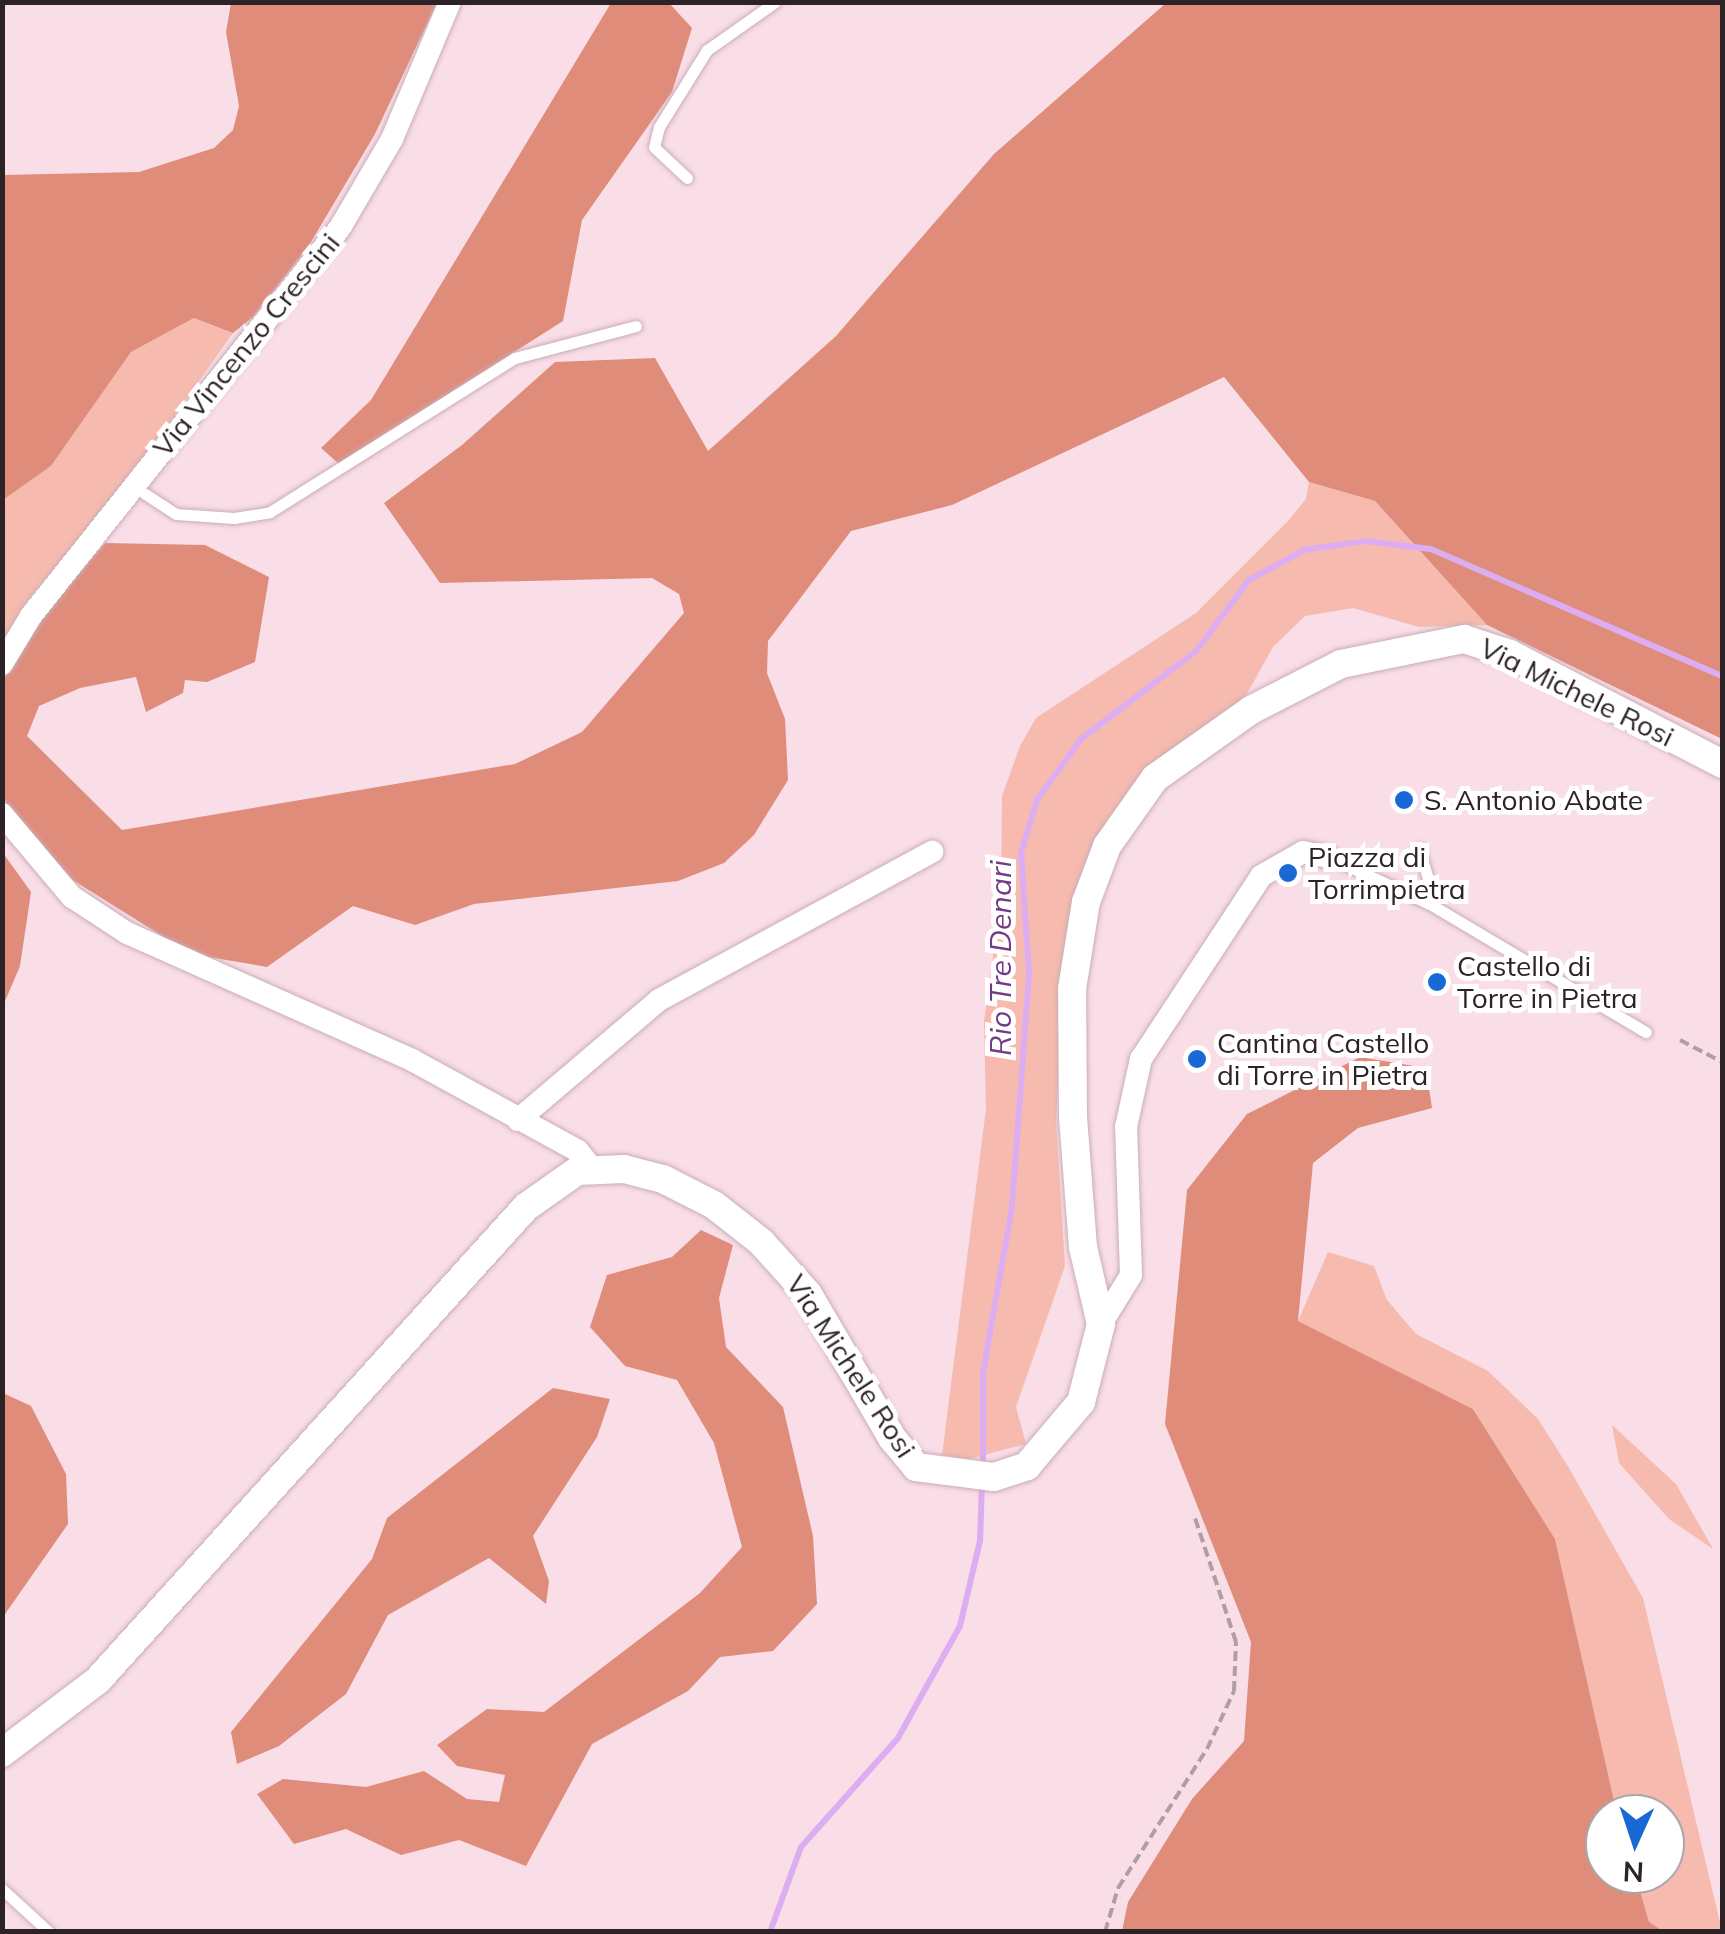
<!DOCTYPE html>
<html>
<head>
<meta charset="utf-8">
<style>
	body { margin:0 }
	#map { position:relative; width:1725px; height:1934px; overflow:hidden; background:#f9dde7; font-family:Mulish,sans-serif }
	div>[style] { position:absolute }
	.green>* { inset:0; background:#f6bbae }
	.forest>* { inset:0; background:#df8c7b }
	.stream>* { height:6px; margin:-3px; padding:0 3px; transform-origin:3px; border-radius:3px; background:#dcadf0 }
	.path>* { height:4px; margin-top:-2px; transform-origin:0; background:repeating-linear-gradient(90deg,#b39da5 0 10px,transparent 0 15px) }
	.roads { filter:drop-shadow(0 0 2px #c9adb7) drop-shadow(0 0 2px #c9adb7) }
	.service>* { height:11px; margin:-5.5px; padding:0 5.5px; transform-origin:5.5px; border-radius:5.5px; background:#fff }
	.minor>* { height:22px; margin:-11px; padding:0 11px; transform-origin:11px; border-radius:11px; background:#fff }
	.tertiary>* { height:28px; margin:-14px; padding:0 14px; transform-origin:14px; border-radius:14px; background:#fff }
	.dots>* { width:28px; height:28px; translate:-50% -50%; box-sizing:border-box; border:5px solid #fff; border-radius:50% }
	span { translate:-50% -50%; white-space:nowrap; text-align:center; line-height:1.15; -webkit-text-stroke:10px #fff; paint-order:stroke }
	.street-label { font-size:28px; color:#2d2327 }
	.poi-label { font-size:28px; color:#2d2327 }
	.left { translate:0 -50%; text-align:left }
	.water-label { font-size:30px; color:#733a88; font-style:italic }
	.frame { position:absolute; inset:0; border:5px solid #2d2327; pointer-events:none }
	.north { position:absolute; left:1585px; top:1794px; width:100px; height:100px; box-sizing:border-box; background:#fff; border:2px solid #aba7a9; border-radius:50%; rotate:183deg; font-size:28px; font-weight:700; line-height:40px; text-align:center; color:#2d2327 }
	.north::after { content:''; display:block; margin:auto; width:35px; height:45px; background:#1869d3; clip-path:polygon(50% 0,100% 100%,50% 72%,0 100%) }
</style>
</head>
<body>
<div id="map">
	<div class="green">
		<i style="clip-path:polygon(194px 318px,233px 333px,134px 472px,26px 602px,3px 644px,3px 500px,51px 466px,131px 352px)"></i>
		<i style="clip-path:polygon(1309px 482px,1375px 501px,1487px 625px,1419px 627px,1353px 608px,1305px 616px,1273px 647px,1244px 699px,1155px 762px,1108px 818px,1088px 862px,1064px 965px,1056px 1120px,1065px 1266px,1016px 1407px,1026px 1444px,969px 1459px,942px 1455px,986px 1109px,984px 1021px,1001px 899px,1002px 796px,1020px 746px,1036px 718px,1196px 613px,1288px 521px,1306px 499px)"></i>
		<i style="clip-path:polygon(1328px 1252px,1374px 1266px,1387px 1300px,1416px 1334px,1488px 1371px,1538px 1419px,1569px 1468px,1643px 1598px,1722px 1931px,1663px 1931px,1649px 1922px,1635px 1874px,1665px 1874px,1665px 1814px,1617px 1814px,1555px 1539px,1473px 1409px,1298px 1321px)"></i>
		<i style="clip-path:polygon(1612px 1425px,1676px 1484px,1713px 1549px,1669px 1519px,1619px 1463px)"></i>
	</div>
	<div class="forest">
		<i style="clip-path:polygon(231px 3px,437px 3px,375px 134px,308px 247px,253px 317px,233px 333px,194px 318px,131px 352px,51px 466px,3px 500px,3px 175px,139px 172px,214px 148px,233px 130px,239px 106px,226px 32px)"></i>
		<i style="clip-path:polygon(611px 3px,669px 3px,692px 28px,672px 92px,582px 220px,563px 321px,339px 464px,321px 448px,371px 400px)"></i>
		<i style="clip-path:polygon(1166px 3px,1722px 3px,1722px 739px,1487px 625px,1375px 501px,1309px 482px,1224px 377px,952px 505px,851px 531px,768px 641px,767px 673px,785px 719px,788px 780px,754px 835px,724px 863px,678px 881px,474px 904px,415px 925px,353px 906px,267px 967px,191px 954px,52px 867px,9px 810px,3px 795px,2px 684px,20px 642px,105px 543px,205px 545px,269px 577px,255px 662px,207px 682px,185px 680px,183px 693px,146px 712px,136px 677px,80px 688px,39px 706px,27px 736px,122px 830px,515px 764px,582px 732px,684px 613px,679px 594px,652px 578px,440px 583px,384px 503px,462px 445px,555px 362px,655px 358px,708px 451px,836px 336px,994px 154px)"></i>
		<i style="clip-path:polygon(3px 853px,31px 892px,20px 966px,3px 1006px)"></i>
		<i style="clip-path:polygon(1360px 1057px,1426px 1068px,1432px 1108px,1358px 1128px,1313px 1163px,1298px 1321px,1473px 1409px,1555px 1539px,1617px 1814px,1605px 1814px,1605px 1874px,1635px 1874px,1649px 1922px,1663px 1931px,1122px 1931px,1128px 1902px,1192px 1799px,1244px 1741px,1251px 1642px,1165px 1424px,1187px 1190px,1247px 1114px)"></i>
		<i style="clip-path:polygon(701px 1230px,733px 1245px,719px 1298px,726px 1347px,783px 1407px,813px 1536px,817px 1604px,773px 1651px,720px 1657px,688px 1691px,592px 1744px,526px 1866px,459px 1840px,401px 1855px,346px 1829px,294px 1844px,257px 1794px,283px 1779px,366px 1787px,424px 1771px,467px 1799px,499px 1802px,505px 1775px,457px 1766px,437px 1745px,487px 1709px,544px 1712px,700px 1593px,742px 1547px,714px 1443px,677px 1380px,625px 1366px,590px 1327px,607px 1275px,672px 1257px)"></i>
		<i style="clip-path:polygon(553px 1388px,610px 1399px,597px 1437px,533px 1536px,549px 1581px,546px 1604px,489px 1558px,388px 1615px,346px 1694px,279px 1746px,237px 1764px,231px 1732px,372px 1559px,387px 1518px)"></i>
		<i style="clip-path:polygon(3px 1393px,31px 1406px,66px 1474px,68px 1524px,3px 1617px)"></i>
	</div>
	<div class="stream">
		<i style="left:983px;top:1466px;width:93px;rotate:-90deg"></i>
		<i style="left:983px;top:1373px;width:169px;rotate:-80.1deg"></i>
		<i style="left:1012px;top:1206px;width:234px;rotate:-85.8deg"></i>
		<i style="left:1029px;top:973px;width:120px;rotate:-93.8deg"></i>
		<i style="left:1021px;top:853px;width:55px;rotate:-73.2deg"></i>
		<i style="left:1037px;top:800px;width:75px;rotate:-54.2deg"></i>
		<i style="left:1081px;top:739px;width:145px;rotate:-37.4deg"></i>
		<i style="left:1196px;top:651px;width:89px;rotate:-53.3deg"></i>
		<i style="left:1249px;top:580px;width:63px;rotate:-28.6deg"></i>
		<i style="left:1304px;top:550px;width:63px;rotate:-8.3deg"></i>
		<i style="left:1366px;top:541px;width:65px;rotate:7deg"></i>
		<i style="left:1431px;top:549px;width:318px;rotate:23.6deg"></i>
		<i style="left:770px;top:1932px;width:90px;rotate:-70deg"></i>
		<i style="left:801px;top:1847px;width:146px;rotate:-48.3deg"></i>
		<i style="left:898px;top:1738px;width:128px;rotate:-61deg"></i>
		<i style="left:960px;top:1626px;width:87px;rotate:-76.8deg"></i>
		<i style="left:980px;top:1541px;width:57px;rotate:-88deg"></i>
	</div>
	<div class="path">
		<i style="left:1680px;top:1040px;width:47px;rotate:27.6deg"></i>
		<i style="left:1105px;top:1932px;width:46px;rotate:-73.5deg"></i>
		<i style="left:1118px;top:1888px;width:165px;rotate:-57.4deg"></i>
		<i style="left:1207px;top:1749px;width:64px;rotate:-65deg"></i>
		<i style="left:1234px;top:1691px;width:49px;rotate:-87.7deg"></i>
		<i style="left:1236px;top:1642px;width:131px;rotate:-108.3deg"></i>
	</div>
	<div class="roads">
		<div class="service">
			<i style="left:687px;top:178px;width:45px;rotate:-136.8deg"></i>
			<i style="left:654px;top:147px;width:21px;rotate:-76deg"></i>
			<i style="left:659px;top:127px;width:91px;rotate:-58.1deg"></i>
			<i style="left:707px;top:50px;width:83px;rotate:-35.2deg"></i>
			<i style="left:133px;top:486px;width:51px;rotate:33.1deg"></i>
			<i style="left:176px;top:514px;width:58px;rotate:3.9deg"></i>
			<i style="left:234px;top:518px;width:36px;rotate:-9deg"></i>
			<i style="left:270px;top:512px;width:289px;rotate:-32.2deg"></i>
			<i style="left:515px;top:358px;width:125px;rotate:-14.8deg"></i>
			<i style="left:1419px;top:849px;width:48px;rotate:73.1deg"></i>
			<i style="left:1433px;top:895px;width:9px;rotate:108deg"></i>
			<i style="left:1329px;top:857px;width:111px;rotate:25deg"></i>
			<i style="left:1430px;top:904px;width:251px;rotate:30.7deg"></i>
			<i style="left:2px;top:1889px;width:64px;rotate:42.5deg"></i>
		</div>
		<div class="minor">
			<i style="left:2px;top:664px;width:56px;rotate:-58.9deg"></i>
			<i style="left:31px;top:616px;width:498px;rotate:-51.5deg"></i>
			<i style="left:341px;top:226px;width:101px;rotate:-59.6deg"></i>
			<i style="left:392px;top:139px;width:149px;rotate:-67.1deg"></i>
			<i style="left:2px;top:814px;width:109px;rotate:49.9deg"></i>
			<i style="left:72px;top:897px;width:66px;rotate:33.2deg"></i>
			<i style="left:127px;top:933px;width:312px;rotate:24deg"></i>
			<i style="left:412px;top:1060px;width:189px;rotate:28.7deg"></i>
			<i style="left:578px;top:1151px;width:22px;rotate:51deg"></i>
			<i style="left:518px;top:1120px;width:185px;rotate:-40.4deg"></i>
			<i style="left:659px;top:1000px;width:311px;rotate:-28.5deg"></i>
			<i style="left:1101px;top:1324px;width:57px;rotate:-58.5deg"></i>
			<i style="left:1131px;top:1275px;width:148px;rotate:-91.9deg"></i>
			<i style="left:1126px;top:1127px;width:70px;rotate:-77.6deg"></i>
			<i style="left:1141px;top:1059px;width:219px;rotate:-56.7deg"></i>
			<i style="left:1261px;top:876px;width:48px;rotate:-29.7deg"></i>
			<i style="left:1303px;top:852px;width:26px;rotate:11deg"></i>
		</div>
		<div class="tertiary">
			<i style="left:2px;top:1753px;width:121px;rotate:-37.2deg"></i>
			<i style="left:98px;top:1680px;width:638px;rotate:-47.86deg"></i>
			<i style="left:526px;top:1207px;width:62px;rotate:-35.2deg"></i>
			<i style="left:577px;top:1171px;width:47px;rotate:-2.4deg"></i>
			<i style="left:624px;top:1169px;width:40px;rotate:14.4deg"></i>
			<i style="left:663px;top:1179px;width:57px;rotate:27deg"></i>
			<i style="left:714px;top:1205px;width:60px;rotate:38.2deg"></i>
			<i style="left:761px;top:1242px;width:70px;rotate:47.9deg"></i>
			<i style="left:808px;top:1294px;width:167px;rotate:59.7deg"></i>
			<i style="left:892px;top:1438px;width:38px;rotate:50deg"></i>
			<i style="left:916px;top:1467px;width:79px;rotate:7.3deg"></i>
			<i style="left:994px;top:1477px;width:35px;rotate:-18deg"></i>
			<i style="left:1027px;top:1466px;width:84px;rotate:-49.8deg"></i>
			<i style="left:1081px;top:1402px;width:81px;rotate:-75.6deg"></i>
			<i style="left:1101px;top:1324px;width:79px;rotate:-103.2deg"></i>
			<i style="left:1083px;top:1247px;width:129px;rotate:-94.4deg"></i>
			<i style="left:1073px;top:1118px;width:129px;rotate:-90.4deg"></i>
			<i style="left:1072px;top:989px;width:88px;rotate:-80.9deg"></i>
			<i style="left:1086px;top:902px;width:60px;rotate:-69.4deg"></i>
			<i style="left:1107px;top:846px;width:83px;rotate:-54.8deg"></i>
			<i style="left:1155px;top:778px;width:118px;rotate:-35.3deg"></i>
			<i style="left:1251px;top:710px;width:101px;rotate:-27.1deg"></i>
			<i style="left:1341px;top:664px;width:126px;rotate:-11.5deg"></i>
			<i style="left:1464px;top:639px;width:48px;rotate:18.1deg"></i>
			<i style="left:1510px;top:654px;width:239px;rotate:27.4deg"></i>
		</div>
	</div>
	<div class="dots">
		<i style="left:1404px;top:800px;background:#1869d3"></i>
		<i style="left:1288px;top:873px;background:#1869d3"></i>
		<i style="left:1437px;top:982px;background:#1869d3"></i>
		<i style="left:1197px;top:1059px;background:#1869d3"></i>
	</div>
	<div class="street-label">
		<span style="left:246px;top:345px;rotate:-51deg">Via Vincenzo Crescini</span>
		<span style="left:1577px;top:692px;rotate:26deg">Via Michele Rosi</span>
		<span style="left:851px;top:1366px;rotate:57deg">Via Michele Rosi</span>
	</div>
	<div class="poi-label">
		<span class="left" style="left:1424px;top:800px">S. Antonio Abate</span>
		<span class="left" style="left:1308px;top:873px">Piazza di<br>Torrimpietra</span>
		<span class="left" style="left:1457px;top:982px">Castello di<br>Torre in Pietra</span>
		<span class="left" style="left:1217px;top:1059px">Cantina Castello<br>di Torre in Pietra</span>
	</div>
	<div class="water-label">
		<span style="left:1000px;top:958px;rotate:-90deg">Rio Tre Denari</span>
	</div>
	<div class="frame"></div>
	<div class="north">N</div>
</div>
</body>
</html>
